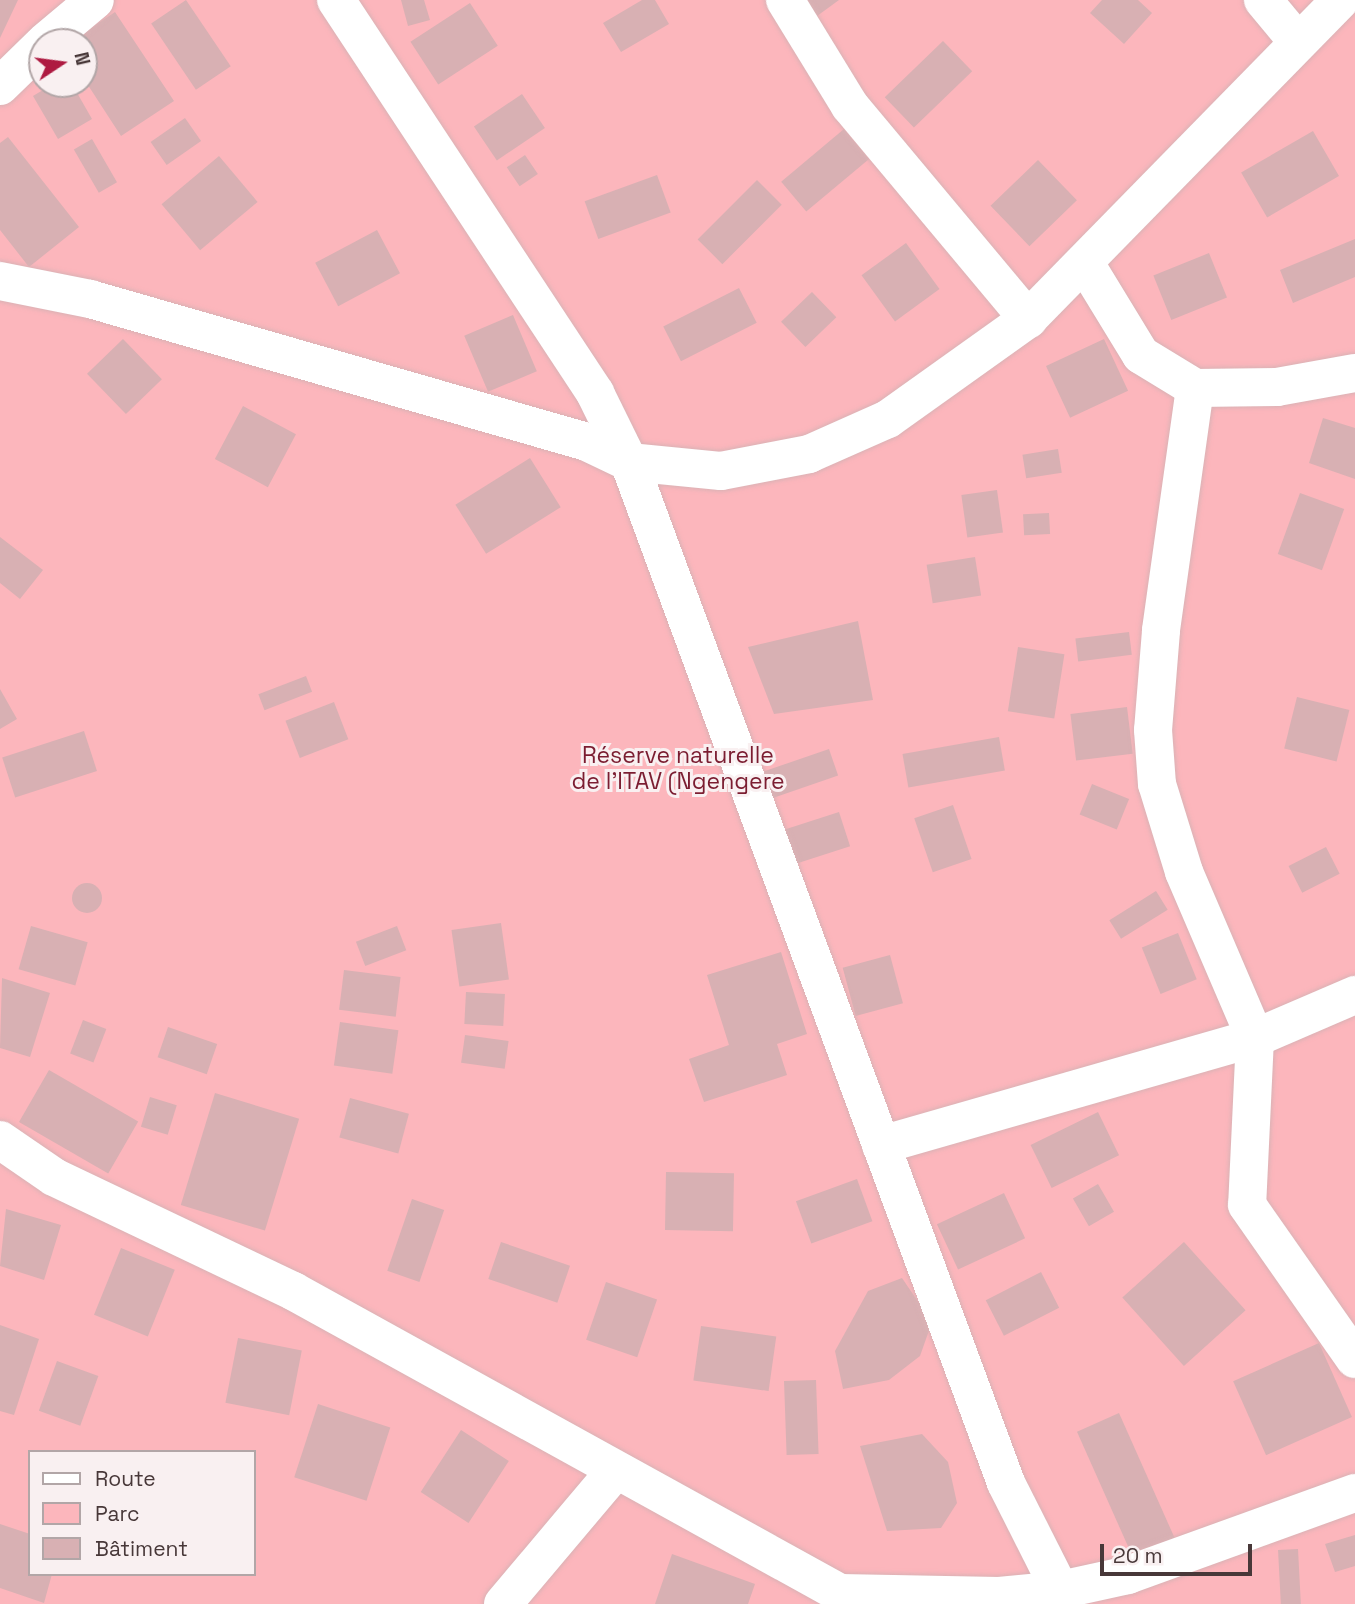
<!DOCTYPE html>
<html>
<head>
<meta charset="utf-8">
<style>
	body { margin:0 }
	#map { position:relative; width:1355px; height:1604px; overflow:hidden; background:#f9f0f1; font-family:"Space Grotesk",sans-serif }
	div>[style] { position:absolute }
	.green>* { inset:0; background:#fcb6bc }
	.building>* { inset:0; background:#d8b0b3; transform-origin:0 0 }
	.round { border-radius:50% }
	.roads { filter:drop-shadow(0 0 2px #dab2b5) drop-shadow(0 0 2px #dab2b5) }
	.street>* { height:38px; margin:-19px; padding:0 19px; transform-origin:19px; border-radius:19px; background:#fff }
	span { translate:-50% -50%; white-space:nowrap; text-align:center; line-height:1.15; -webkit-text-stroke:6px #f9f0f1; paint-order:stroke }
	.park-label { font-size:23px; color:#7b1d31 }
	.legend { position:absolute; left:28px; top:1450px; width:228px; height:126px; box-sizing:border-box; background:#f9f0f1; border:2px solid #b2a6a7; margin:0; padding:9px 12px; list-style:none; font-size:21px; color:#483839 }
	.legend li { display:flex; align-items:center; gap:14px; height:35px }
	.legend b { width:35px; border:2px solid #b2a6a7 }
	.north { position:absolute; left:28px; top:28px; width:70px; height:70px; box-sizing:border-box; background:#f9f0f1; border:2px solid #b2a6a7; border-radius:50%; rotate:77deg; font-size:19px; font-weight:700; line-height:28px; text-align:center; color:#483839 }
	.north::after { content:''; display:block; margin:auto; width:24px; height:32px; background:#ae1a41; clip-path:polygon(50% 0,100% 100%,50% 72%,0 100%) }
	.scale { position:absolute; left:1100px; top:1544px; width:152px; height:32px; box-sizing:border-box; border:4px solid #483839; border-top:0; padding-left:9px; font-size:21px; line-height:24px; white-space:nowrap; color:#483839; -webkit-text-stroke:5px #f9f0f1; paint-order:stroke }
</style>
</head>
<body>
<div id="map">
	<div class="green">
		<i style="clip-path:polygon(evenodd,0 0,1355px 0,1355px 1604px,0 1604px,0 0,42px 42px,84px 42px,84px 84px,42px 84px,42px 42px,0 0,30px 1452px,254px 1452px,254px 1574px,30px 1574px,30px 1452px)"></i>
	</div>
	<div class="building">
		<i style="clip-path:polygon(0 0,18px 0,0 38px)"></i>
		<i style="left:186px;top:0;width:80px;height:42px;rotate:56deg"></i>
		<i style="clip-path:polygon(401px 0,424px 0,430px 20px,408px 26px)"></i>
		<i style="clip-path:polygon(642px 0,655px 0,669px 24px,621px 52px,603px 23px)"></i>
		<i style="clip-path:polygon(799px 0,839px 0,813px 19px)"></i>
		<i style="clip-path:polygon(1102px 0,1138px 0,1152px 13px,1124px 44px,1090px 13px)"></i>
		<i style="left:470px;top:3px;width:51px;height:71px;rotate:57deg"></i>
		<i style="clip-path:polygon(115px 12px,174px 101px,121px 136px,84px 79px,84px 42px,70px 42px)"></i>
		<i style="left:943px;top:41px;width:42px;height:81px;rotate:46deg"></i>
		<i style="clip-path:polygon(53px 84px,72px 84px,92px 119px,58px 139px,33px 96px)"></i>
		<i style="left:522px;top:94px;width:41px;height:58px;rotate:56deg"></i>
		<i style="left:185px;top:118px;width:28px;height:42px;rotate:55deg"></i>
		<i style="left:844px;top:129px;width:39px;height:82px;rotate:50deg"></i>
		<i style="left:1313px;top:131px;width:52px;height:83px;rotate:60deg"></i>
		<i style="clip-path:polygon(8px 137px,79px 227px,29px 267px,0 230px,0 143px)"></i>
		<i style="left:92px;top:139px;width:50px;height:21px;rotate:60deg"></i>
		<i style="left:525px;top:155px;width:23px;height:22px;rotate:56deg"></i>
		<i style="left:219px;top:156px;width:60px;height:75px;rotate:50deg"></i>
		<i style="left:1038px;top:160px;width:56px;height:66px;rotate:46deg"></i>
		<i style="left:657px;top:175px;width:40px;height:77px;rotate:70deg"></i>
		<i style="left:757px;top:180px;width:35px;height:84px;rotate:45deg"></i>
		<i style="left:377px;top:230px;width:49px;height:70px;rotate:62deg"></i>
		<i style="clip-path:polygon(1355px 239px,1355px 277px,1293px 303px,1280px 270px)"></i>
		<i style="left:906px;top:243px;width:57px;height:55px;rotate:54deg"></i>
		<i style="left:1209px;top:253px;width:48px;height:60px;rotate:68deg"></i>
		<i style="left:739px;top:288px;width:39px;height:85px;rotate:63deg"></i>
		<i style="left:812px;top:292px;width:35px;height:43px;rotate:46deg"></i>
		<i style="left:513px;top:315px;width:61px;height:53px;rotate:67deg"></i>
		<i style="left:123px;top:339px;width:56px;height:50px;rotate:46deg"></i>
		<i style="left:1104px;top:339px;width:57px;height:64px;rotate:65deg"></i>
		<i style="left:243px;top:406px;width:60px;height:60px;rotate:28deg"></i>
		<i style="clip-path:polygon(1323px 418px,1355px 428px,1355px 479px,1309px 463px)"></i>
		<i style="left:1058px;top:449px;width:24px;height:36px;rotate:81deg"></i>
		<i style="left:530px;top:458px;width:58px;height:88px;rotate:58deg"></i>
		<i style="left:997px;top:490px;width:43px;height:36px;rotate:82deg"></i>
		<i style="left:1300px;top:493px;width:47px;height:65px;rotate:20deg"></i>
		<i style="left:1049px;top:513px;width:21px;height:26px;rotate:87deg"></i>
		<i style="clip-path:polygon(0 537px,43px 570px,20px 599px,0 583px)"></i>
		<i style="left:975px;top:557px;width:39px;height:49px;rotate:81deg"></i>
		<i style="clip-path:polygon(858px 621px,873px 700px,774px 714px,748px 647px)"></i>
		<i style="left:1129px;top:632px;width:23px;height:54px;rotate:83deg"></i>
		<i style="left:1018px;top:647px;width:47px;height:65px;rotate:9deg"></i>
		<i style="left:306px;top:676px;width:17px;height:51px;rotate:69deg"></i>
		<i style="clip-path:polygon(0 689px,17px 719px,0 729px)"></i>
		<i style="left:1297px;top:697px;width:54px;height:53px;rotate:14deg"></i>
		<i style="left:334px;top:702px;width:40px;height:52px;rotate:69deg"></i>
		<i style="left:1127px;top:707px;width:47px;height:57px;rotate:83deg"></i>
		<i style="left:84px;top:731px;width:42px;height:86px;rotate:72deg"></i>
		<i style="left:999px;top:737px;width:34px;height:98px;rotate:80deg"></i>
		<i style="left:829px;top:749px;width:28px;height:72px;rotate:71deg"></i>
		<i style="left:1092px;top:784px;width:40px;height:33px;rotate:22deg"></i>
		<i style="left:953px;top:805px;width:57px;height:41px;rotate:71deg"></i>
		<i style="left:839px;top:812px;width:36px;height:57px;rotate:72deg"></i>
		<i style="left:1326px;top:847px;width:30px;height:42px;rotate:63deg"></i>
		<i class="round" style="left:72px;top:883px;width:30px;height:30px"></i>
		<i style="left:1156px;top:891px;width:22px;height:55px;rotate:58deg"></i>
		<i style="left:501px;top:923px;width:57px;height:50px;rotate:82deg"></i>
		<i style="left:31px;top:926px;width:59px;height:45px;rotate:16deg"></i>
		<i style="left:397px;top:926px;width:26px;height:44px;rotate:69deg"></i>
		<i style="left:1178px;top:933px;width:50px;height:39px;rotate:68deg"></i>
		<i style="clip-path:polygon(781px 952px,807px 1034px,777px 1044px,787px 1075px,704px 1102px,689px 1059px,729px 1045px,707px 975px)"></i>
		<i style="left:890px;top:955px;width:50px;height:49px;rotate:75deg"></i>
		<i style="left:344px;top:970px;width:57px;height:40px;rotate:7deg"></i>
		<i style="clip-path:polygon(2px 978px,50px 993px,30px 1057px,0 1048px)"></i>
		<i style="left:466px;top:992px;width:39px;height:32px;rotate:3deg"></i>
		<i style="left:83px;top:1020px;width:25px;height:36px;rotate:21deg"></i>
		<i style="left:340px;top:1022px;width:59px;height:44px;rotate:8deg"></i>
		<i style="left:168px;top:1027px;width:52px;height:32px;rotate:19deg"></i>
		<i style="left:465px;top:1035px;width:44px;height:28px;rotate:8deg"></i>
		<i style="left:49px;top:1070px;width:103px;height:60px;rotate:30deg"></i>
		<i style="left:215px;top:1093px;width:88px;height:117px;rotate:17deg"></i>
		<i style="left:150px;top:1097px;width:28px;height:31px;rotate:17deg"></i>
		<i style="left:350px;top:1098px;width:61px;height:41px;rotate:15deg"></i>
		<i style="left:1098px;top:1112px;width:48px;height:75px;rotate:64deg"></i>
		<i style="left:666px;top:1172px;width:68px;height:58px;rotate:1deg"></i>
		<i style="left:857px;top:1179px;width:45px;height:65px;rotate:70deg"></i>
		<i style="left:1098px;top:1184px;width:32px;height:29px;rotate:60deg"></i>
		<i style="left:1004px;top:1193px;width:50px;height:74px;rotate:65deg"></i>
		<i style="left:412px;top:1199px;width:34px;height:76px;rotate:19deg"></i>
		<i style="clip-path:polygon(6px 1209px,61px 1225px,44px 1280px,0 1266px)"></i>
		<i style="left:501px;top:1242px;width:73px;height:39px;rotate:19deg"></i>
		<i style="left:1184px;top:1242px;width:92px;height:83px;rotate:48deg"></i>
		<i style="left:121px;top:1248px;width:58px;height:72px;rotate:22deg"></i>
		<i style="left:1041px;top:1272px;width:40px;height:62px;rotate:63deg"></i>
		<i style="clip-path:polygon(902px 1278px,932px 1322px,920px 1356px,889px 1380px,843px 1389px,835px 1351px,868px 1291px)"></i>
		<i style="left:606px;top:1282px;width:54px;height:61px;rotate:19deg"></i>
		<i style="clip-path:polygon(0 1325px,39px 1339px,14px 1415px,0 1411px)"></i>
		<i style="left:701px;top:1326px;width:76px;height:55px;rotate:8deg"></i>
		<i style="left:238px;top:1338px;width:65px;height:66px;rotate:11deg"></i>
		<i style="left:1319px;top:1343px;width:81px;height:94px;rotate:66deg"></i>
		<i style="left:57px;top:1361px;width:44px;height:53px;rotate:20deg"></i>
		<i style="left:816px;top:1380px;width:74px;height:32px;rotate:88deg"></i>
		<i style="left:318px;top:1404px;width:76px;height:77px;rotate:18deg"></i>
		<i style="left:1119px;top:1413px;width:138px;height:46px;rotate:66deg"></i>
		<i style="left:461px;top:1430px;width:57px;height:74px;rotate:33deg"></i>
		<i style="clip-path:polygon(922px 1434px,948px 1462px,957px 1503px,941px 1528px,887px 1531px,860px 1446px)"></i>
		<i style="clip-path:polygon(0 1524px,30px 1534px,30px 1574px,52px 1574px,44px 1603px,0 1588px)"></i>
		<i style="clip-path:polygon(1355px 1535px,1355px 1566px,1335px 1572px,1325px 1544px)"></i>
		<i style="left:1298px;top:1549px;width:55px;height:20px;rotate:87deg"></i>
		<i style="clip-path:polygon(672px 1554px,755px 1584px,748px 1604px,655px 1604px)"></i>
	</div>
	<div class="roads">
		<div class="street">
			<i style="left:336px;top:0;width:471px;rotate:56.6deg"></i>
			<i style="left:595px;top:393px;width:77px;rotate:63.8deg"></i>
			<i style="left:629px;top:462px;width:1088px;rotate:69.73deg"></i>
			<i style="left:1006px;top:1483px;width:120px;rotate:63.2deg"></i>
			<i style="left:785px;top:0;width:124px;rotate:58.5deg"></i>
			<i style="left:850px;top:106px;width:278px;rotate:50.1deg"></i>
			<i style="left:1263px;top:0;width:53px;rotate:50.3deg"></i>
			<i style="left:45px;top:42px;width:65px;rotate:-40deg"></i>
			<i style="left:0;top:86px;width:59px;rotate:-44.3deg"></i>
			<i style="left:1086px;top:265px;width:105px;rotate:58.6deg"></i>
			<i style="left:1141px;top:355px;width:63px;rotate:31.4deg"></i>
			<i style="left:1195px;top:388px;width:245px;rotate:98deg"></i>
			<i style="left:1161px;top:631px;width:99px;rotate:94.6deg"></i>
			<i style="left:1153px;top:730px;width:54px;rotate:85.8deg"></i>
			<i style="left:1157px;top:784px;width:92px;rotate:72.9deg"></i>
			<i style="left:1184px;top:872px;width:181px;rotate:66.8deg"></i>
			<i style="left:1255px;top:1038px;width:167px;rotate:92.7deg"></i>
			<i style="left:1247px;top:1205px;width:188px;rotate:55deg"></i>
			<i style="left:0;top:281px;width:92px;rotate:11.3deg"></i>
			<i style="left:90px;top:299px;width:517px;rotate:16.05deg"></i>
			<i style="left:587px;top:442px;width:47px;rotate:25.5deg"></i>
			<i style="left:629px;top:462px;width:92px;rotate:5.6deg"></i>
			<i style="left:721px;top:471px;width:90px;rotate:-10.9deg"></i>
			<i style="left:809px;top:454px;width:86px;rotate:-23.9deg"></i>
			<i style="left:888px;top:419px;width:172px;rotate:-35.5deg"></i>
			<i style="left:1028px;top:319px;width:446px;rotate:-45.6deg"></i>
			<i style="left:1195px;top:388px;width:82px;rotate:-0.7deg"></i>
			<i style="left:1277px;top:387px;width:79px;rotate:-10.2deg"></i>
			<i style="left:0;top:1140px;width:65px;rotate:34.4deg"></i>
			<i style="left:54px;top:1177px;width:265px;rotate:25.5deg"></i>
			<i style="left:293px;top:1291px;width:625px;rotate:28.9deg"></i>
			<i style="left:840px;top:1593px;width:159px;rotate:1.1deg"></i>
			<i style="left:999px;top:1596px;width:61px;rotate:-5.6deg"></i>
			<i style="left:1060px;top:1590px;width:70px;rotate:-12.4deg"></i>
			<i style="left:1128px;top:1575px;width:241px;rotate:-19.9deg"></i>
			<i style="left:881px;top:1145px;width:389px;rotate:-16deg"></i>
			<i style="left:1255px;top:1038px;width:109px;rotate:-23.3deg"></i>
			<i style="left:503px;top:1604px;width:175px;rotate:-49.9deg"></i>
		</div>
	</div>
	<div class="park-label">
		<span style="left:678px;top:768px">Réserve naturelle<br>de l'ITAV (Ngengere</span>
	</div>
	<ul class="legend">
	<li><b style="height:9px;background:#fff"></b>Route</li>
	<li><b style="height:19px;background:#fcb6bc"></b>Parc</li>
	<li><b style="height:19px;background:#d8b0b3"></b>Bâtiment</li>
	</ul>
	<div class="north">N</div>
	<div class="scale">20 m</div>
</div>
</body>
</html>
